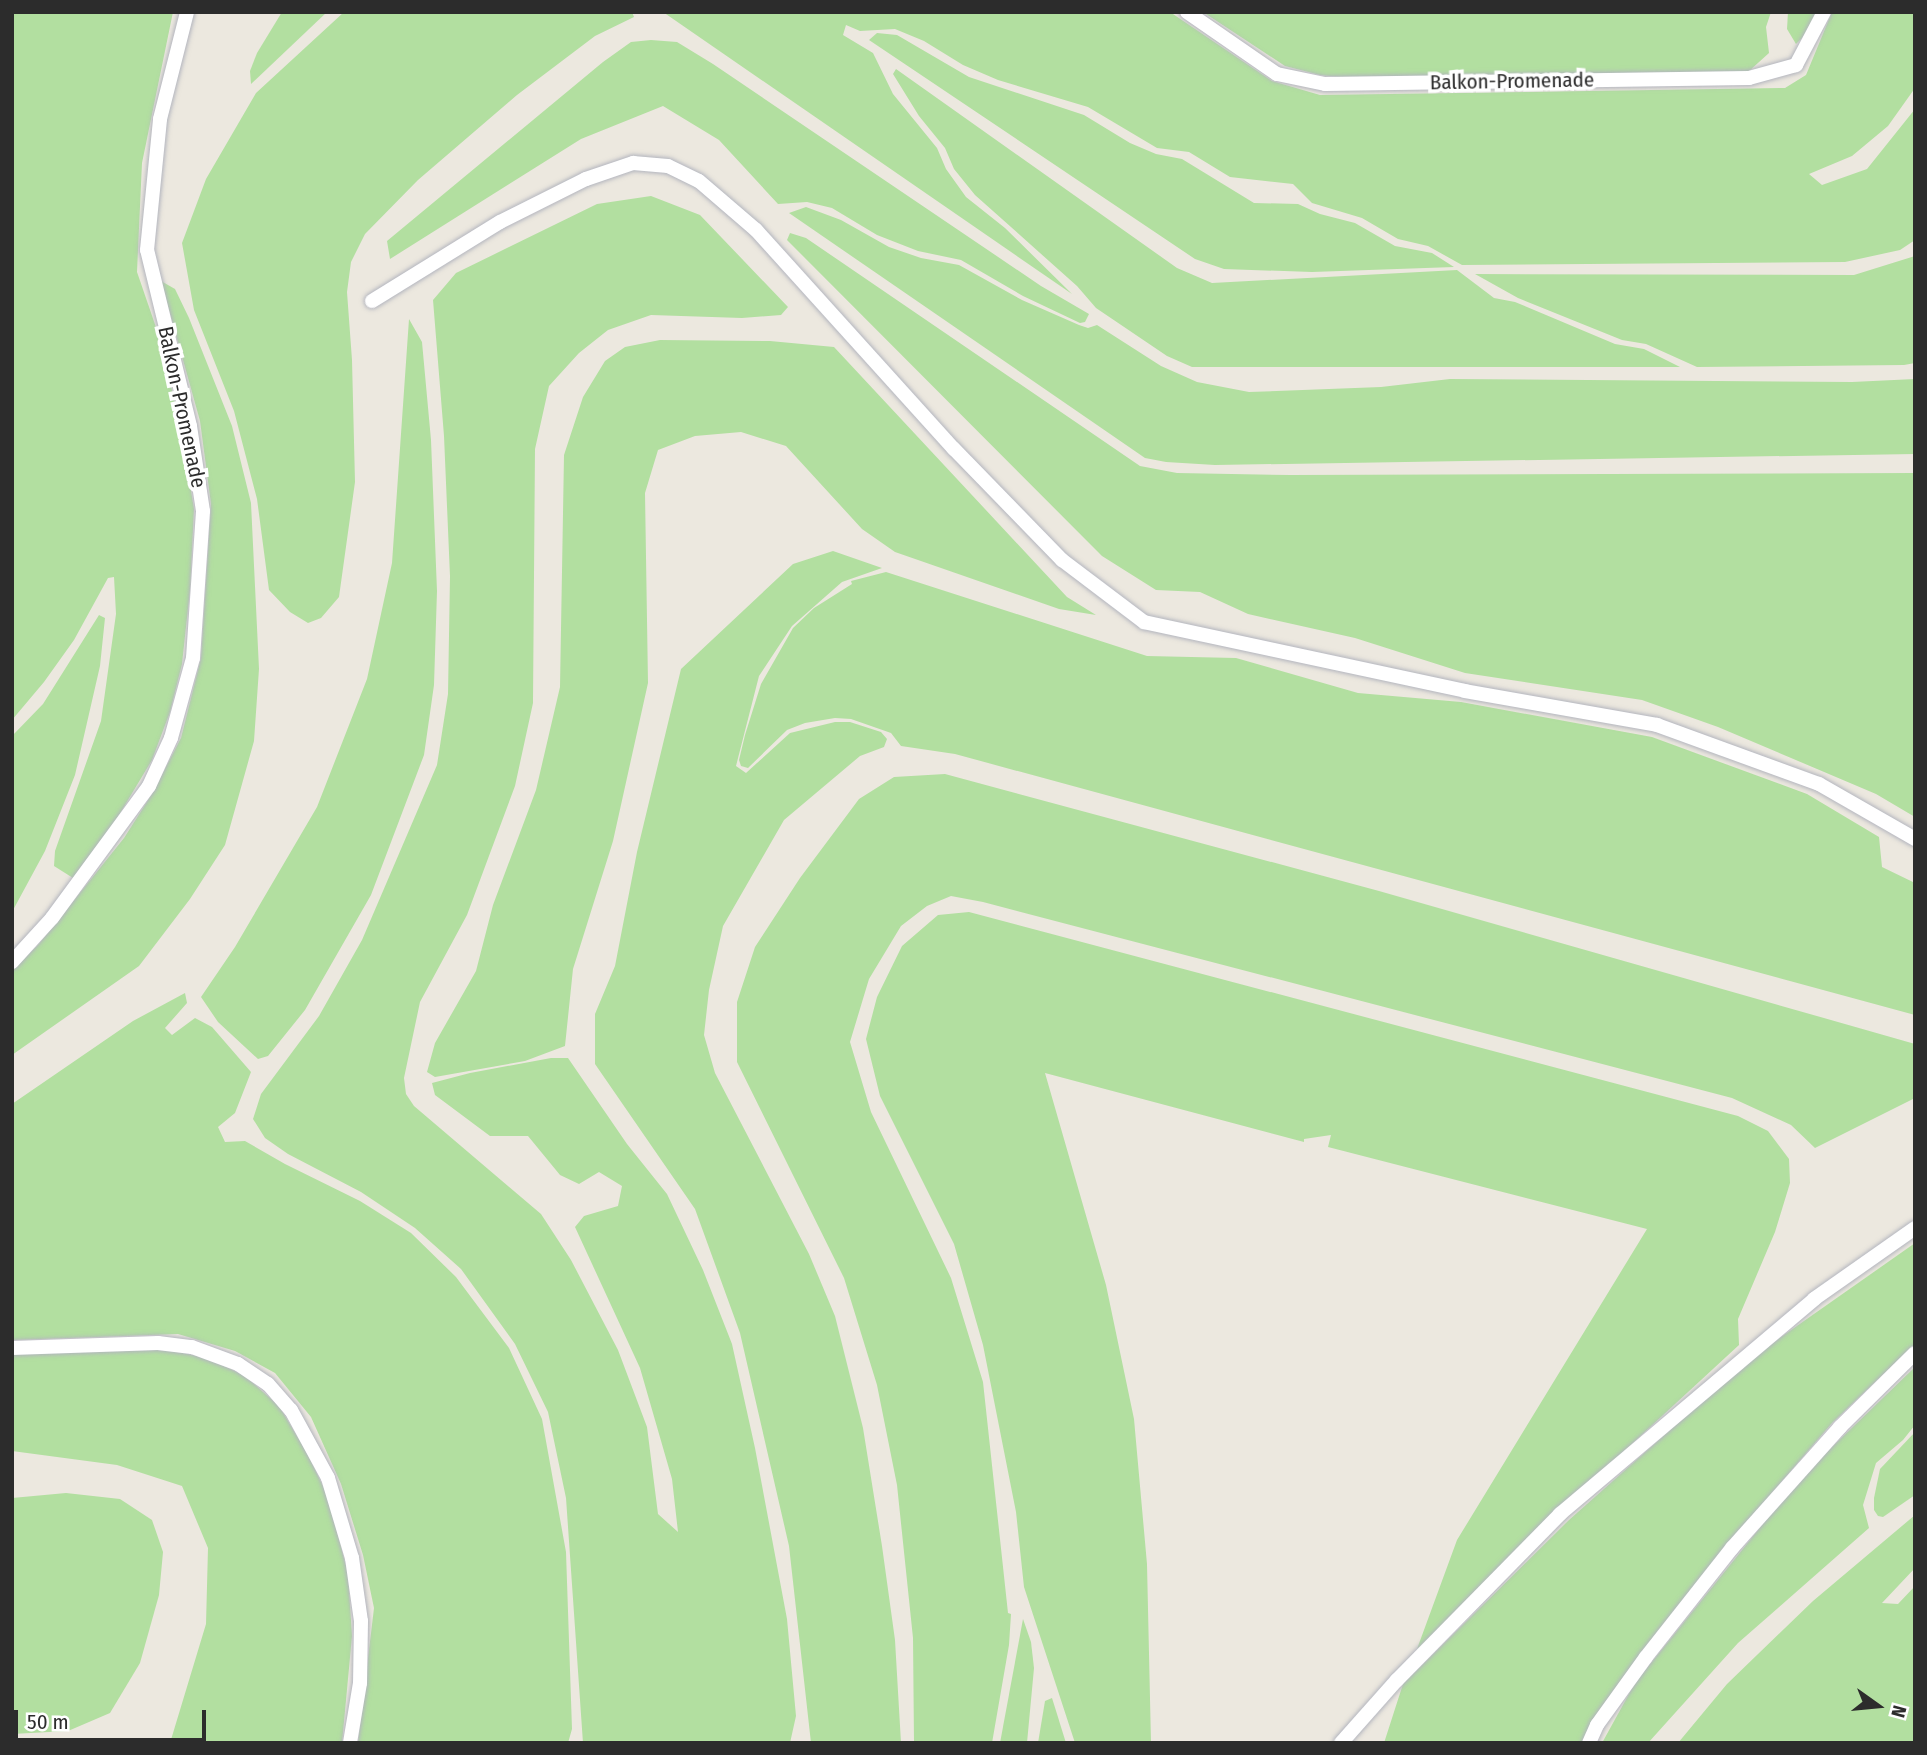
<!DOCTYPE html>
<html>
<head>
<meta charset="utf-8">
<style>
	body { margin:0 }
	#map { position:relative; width:1927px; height:1755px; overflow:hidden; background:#ece8df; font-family:"Fira Sans Condensed",sans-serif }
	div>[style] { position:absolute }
	.green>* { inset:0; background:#b2dfa0 }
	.roads { filter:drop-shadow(0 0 2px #b3b5be) drop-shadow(0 0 2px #b3b5be) }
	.lane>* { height:14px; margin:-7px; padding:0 7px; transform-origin:7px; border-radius:7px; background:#fff }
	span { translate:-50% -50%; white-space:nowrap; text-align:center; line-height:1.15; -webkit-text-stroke:7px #fff; paint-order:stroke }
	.street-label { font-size:21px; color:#2c2c2c }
	.frame { position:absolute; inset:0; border:14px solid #2c2c2c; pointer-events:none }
	.north { position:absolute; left:1843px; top:1671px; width:70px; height:70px; -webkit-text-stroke:5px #fff; paint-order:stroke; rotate:105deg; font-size:19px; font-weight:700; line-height:28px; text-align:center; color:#2c2c2c }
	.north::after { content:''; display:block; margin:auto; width:24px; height:32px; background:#2c2c2c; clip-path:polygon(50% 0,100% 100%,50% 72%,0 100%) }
	.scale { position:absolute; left:14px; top:1710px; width:192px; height:32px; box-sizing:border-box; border:4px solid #2c2c2c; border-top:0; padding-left:9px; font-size:21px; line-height:24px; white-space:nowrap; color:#2c2c2c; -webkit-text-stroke:5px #fff; paint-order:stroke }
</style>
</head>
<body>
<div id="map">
	<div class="green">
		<i style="clip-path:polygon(12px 12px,173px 12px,142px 163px,137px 272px,159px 336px,180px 424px,194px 509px,190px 590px,182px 664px,170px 712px,152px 760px,113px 825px,73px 878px,54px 866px,55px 851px,101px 721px,116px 614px,114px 577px,108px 578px,74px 640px,44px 682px,12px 720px)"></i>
		<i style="clip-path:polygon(282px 12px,327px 12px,251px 84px,250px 71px,257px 53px)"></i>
		<i style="clip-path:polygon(344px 12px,632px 12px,634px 17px,595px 36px,517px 95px,418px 180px,365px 234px,351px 262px,347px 292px,352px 360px,355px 482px,339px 597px,321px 618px,308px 623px,290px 612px,269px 590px,257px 499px,234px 411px,194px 310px,182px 243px,206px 179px,256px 93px)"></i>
		<i style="clip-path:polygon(663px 12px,1170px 12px,1272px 81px,1320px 95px,1785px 88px,1806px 75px,1832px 12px,1915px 12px,1915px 88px,1888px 126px,1852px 156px,1809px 174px,1822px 185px,1867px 169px,1915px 109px,1915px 240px,1900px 250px,1845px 262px,1462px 265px,1428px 246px,1398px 239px,1362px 218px,1312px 203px,1293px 184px,1230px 177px,1189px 152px,1157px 148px,1088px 107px,998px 80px,963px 65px,924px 41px,895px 29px,860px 31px,846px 25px,843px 35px,873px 53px,893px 94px,937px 148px,946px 169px,966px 197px,1005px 228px,1072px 294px)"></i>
		<i style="clip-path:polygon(1203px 12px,1771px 12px,1766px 27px,1769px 53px,1748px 72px,1349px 78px,1320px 75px,1285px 66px)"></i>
		<i style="clip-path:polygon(1788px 12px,1817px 12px,1810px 30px,1796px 44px,1787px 29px)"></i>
		<i style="clip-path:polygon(877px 33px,897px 35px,969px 77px,1084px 115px,1130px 143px,1156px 154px,1182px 159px,1254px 203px,1298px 204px,1320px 214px,1355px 223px,1395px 246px,1432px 253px,1454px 267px,1312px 272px,1224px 269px,1195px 259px,869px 40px)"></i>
		<i style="clip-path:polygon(651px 40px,677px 42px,713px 64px,1041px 286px,1089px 314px,1085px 322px,1080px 323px,1023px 296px,961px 260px,918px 251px,877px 235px,832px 208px,807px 202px,778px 204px,719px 140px,663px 106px,581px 139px,390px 259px,387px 241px,603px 62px,631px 42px)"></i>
		<i style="clip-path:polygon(896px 69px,1177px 268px,1212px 283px,1457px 270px,1494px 298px,1515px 302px,1615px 344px,1644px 349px,1680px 367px,1192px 367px,1167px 356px,1096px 308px,1077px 286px,975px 195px,954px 169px,945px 148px,919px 116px,893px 74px)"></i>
		<i style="clip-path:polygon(651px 196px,700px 215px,788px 307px,781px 315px,742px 318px,651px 315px,608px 330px,579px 353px,549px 386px,535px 449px,533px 703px,515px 786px,467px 915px,420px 1002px,404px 1078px,406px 1094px,414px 1106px,541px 1214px,571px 1260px,618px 1350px,647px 1427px,658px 1514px,678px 1532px,672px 1479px,640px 1368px,575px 1227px,584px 1216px,618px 1206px,622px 1186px,599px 1172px,579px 1184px,560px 1175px,528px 1136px,490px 1136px,435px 1095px,432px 1083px,470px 1073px,551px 1058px,568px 1058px,627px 1144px,667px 1194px,703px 1270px,732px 1344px,755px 1448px,787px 1619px,796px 1716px,790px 1743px,583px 1743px,566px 1498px,548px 1412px,515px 1344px,461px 1269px,415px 1228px,361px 1192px,288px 1154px,265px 1138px,253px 1119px,261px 1094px,319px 1016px,362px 940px,437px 765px,448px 694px,450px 576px,444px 436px,433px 300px,456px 273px,597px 204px)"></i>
		<i style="clip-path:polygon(806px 207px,841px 220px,889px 247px,921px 258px,959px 265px,1022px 300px,1079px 325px,1088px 328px,1097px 325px,1161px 366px,1197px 382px,1249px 392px,1381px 387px,1450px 379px,1852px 382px,1915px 379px,1915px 454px,1215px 465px,1166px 462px,1145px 458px,789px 213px)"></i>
		<i style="clip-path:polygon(790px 233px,806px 238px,1140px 466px,1177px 473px,1290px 475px,1915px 473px,1915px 817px,1876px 794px,1718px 727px,1642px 700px,1465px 673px,1355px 638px,1248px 614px,1200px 592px,1156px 590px,1102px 556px,787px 240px)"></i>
		<i style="clip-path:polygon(1915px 256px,1915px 363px,1904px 365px,1697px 367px,1646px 344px,1622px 340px,1518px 298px,1475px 274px,1854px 275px)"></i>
		<i style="clip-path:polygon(161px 281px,175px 289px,189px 318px,232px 426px,251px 503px,259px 669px,254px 741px,225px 845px,190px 899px,139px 966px,12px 1055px,12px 971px,39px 944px,124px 838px,152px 794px,181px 738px,201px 658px,211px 504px,200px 421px)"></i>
		<i style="clip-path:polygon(409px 319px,422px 342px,431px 440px,437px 591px,434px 685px,424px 755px,371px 895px,305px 1010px,268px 1056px,258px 1059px,218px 1022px,201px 997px,235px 947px,317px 807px,367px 679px,392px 563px)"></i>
		<i style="clip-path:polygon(660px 340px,770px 341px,834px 347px,1067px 597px,1096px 615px,1059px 609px,895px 552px,862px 529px,786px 446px,741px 432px,695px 436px,658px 450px,645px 493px,648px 683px,613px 841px,573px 969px,565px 1046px,525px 1061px,435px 1077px,427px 1072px,435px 1043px,476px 971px,493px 905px,536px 790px,560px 687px,564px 455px,583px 397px,605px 361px,625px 347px)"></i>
		<i style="clip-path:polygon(833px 551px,882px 568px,842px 582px,792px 626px,759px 676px,736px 766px,746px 773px,790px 733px,835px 722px,850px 722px,881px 732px,887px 739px,884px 747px,860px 756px,784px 820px,723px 926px,709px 990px,704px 1035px,715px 1073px,809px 1254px,835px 1316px,863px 1428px,882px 1546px,895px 1640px,901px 1743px,811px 1743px,789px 1546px,740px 1333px,695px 1209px,595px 1064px,595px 1014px,615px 966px,637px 852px,681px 669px,793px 564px)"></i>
		<i style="clip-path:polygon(886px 572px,1147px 656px,1236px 658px,1358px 693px,1461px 702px,1652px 737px,1807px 794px,1879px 837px,1882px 867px,1915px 883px,1915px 1015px,955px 754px,901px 746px,891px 733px,851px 719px,835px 718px,805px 723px,787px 730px,748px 768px,741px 766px,739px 760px,745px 735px,761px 684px,793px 628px,814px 608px,852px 584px,851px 581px)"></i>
		<i style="clip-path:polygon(99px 615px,105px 618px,100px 666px,75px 775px,45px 851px,12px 912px,12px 736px,43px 704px)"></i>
		<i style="clip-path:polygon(945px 774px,1379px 891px,1915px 1044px,1915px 1098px,1815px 1148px,1791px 1125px,1732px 1098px,983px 902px,951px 896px,927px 906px,901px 926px,869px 979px,850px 1042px,871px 1112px,951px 1278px,983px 1382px,1008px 1613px,1011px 1614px,1009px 1645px,992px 1743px,914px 1743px,913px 1638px,897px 1485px,877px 1385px,844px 1278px,737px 1062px,737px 1002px,755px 947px,800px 878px,859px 799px,894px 777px)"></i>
		<i style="clip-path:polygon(969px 912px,1738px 1116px,1768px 1131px,1789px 1159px,1790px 1183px,1775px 1232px,1738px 1319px,1739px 1345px,1558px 1512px,1417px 1649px,1457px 1540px,1647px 1229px,1328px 1147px,1331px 1135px,1304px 1139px,1304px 1142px,1045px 1073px,1106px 1285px,1134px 1419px,1147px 1564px,1151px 1743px,1075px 1743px,1024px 1587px,1016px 1512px,983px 1345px,954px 1244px,880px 1096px,866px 1039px,877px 997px,902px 946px,938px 915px)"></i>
		<i style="clip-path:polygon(185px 993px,187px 1003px,165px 1028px,172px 1035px,195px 1018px,212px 1027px,251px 1072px,235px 1113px,218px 1127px,225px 1142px,245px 1141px,285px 1164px,360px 1201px,411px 1233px,456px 1277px,509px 1348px,542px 1419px,566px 1552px,572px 1729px,568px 1743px,358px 1743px,374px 1608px,363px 1555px,341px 1484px,311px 1417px,275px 1373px,235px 1351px,178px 1334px,12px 1340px,12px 1104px,133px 1021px)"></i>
		<i style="clip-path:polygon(1915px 1243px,1915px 1344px,1832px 1423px,1726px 1546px,1584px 1743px,1384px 1743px,1403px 1684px,1569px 1520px,1750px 1359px)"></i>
		<i style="clip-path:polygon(162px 1349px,207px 1358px,245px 1376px,279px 1406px,307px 1453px,328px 1497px,348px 1574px,352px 1636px,342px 1743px,170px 1743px,206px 1624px,208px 1548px,182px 1486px,117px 1465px,12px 1451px,12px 1354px)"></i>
		<i style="clip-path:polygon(1915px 1367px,1915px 1425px,1903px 1440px,1876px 1463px,1863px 1505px,1869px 1528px,1738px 1643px,1648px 1743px,1602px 1743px,1635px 1683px,1800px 1478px)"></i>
		<i style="clip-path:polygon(1915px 1432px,1915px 1495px,1883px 1517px,1878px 1516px,1874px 1510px,1874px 1498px,1880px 1469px)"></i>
		<i style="clip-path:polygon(66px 1493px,120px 1499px,152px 1520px,163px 1552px,159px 1595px,140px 1663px,110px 1713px,68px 1731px,12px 1734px,12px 1498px)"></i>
		<i style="clip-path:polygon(1915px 1515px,1915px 1568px,1882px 1603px,1898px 1604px,1915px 1586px,1915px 1743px,1678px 1743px,1727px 1684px,1813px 1601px)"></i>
		<i style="clip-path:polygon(1023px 1619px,1031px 1642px,1034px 1668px,1027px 1743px,1000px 1743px)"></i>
		<i style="clip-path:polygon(1052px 1698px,1066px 1743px,1038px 1743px,1045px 1701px)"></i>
	</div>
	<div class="roads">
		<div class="lane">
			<i style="left:1187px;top:12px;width:109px;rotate:34.6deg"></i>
			<i style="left:1277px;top:74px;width:49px;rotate:11.8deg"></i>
			<i style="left:1325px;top:84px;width:424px;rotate:-0.8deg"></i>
			<i style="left:1749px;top:78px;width:49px;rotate:-15.5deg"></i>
			<i style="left:1796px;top:65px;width:60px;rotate:-62.2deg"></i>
			<i style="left:372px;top:301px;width:150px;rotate:-31.7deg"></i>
			<i style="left:500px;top:222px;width:96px;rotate:-26.6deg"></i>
			<i style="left:586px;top:179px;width:50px;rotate:-18.8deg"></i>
			<i style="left:633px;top:163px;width:35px;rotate:5deg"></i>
			<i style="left:668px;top:166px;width:34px;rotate:26deg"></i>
			<i style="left:699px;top:181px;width:75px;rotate:40.7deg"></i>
			<i style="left:756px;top:230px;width:295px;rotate:47.9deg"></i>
			<i style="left:954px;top:449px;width:155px;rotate:45.8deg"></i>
			<i style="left:1062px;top:560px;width:103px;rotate:37.1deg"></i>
			<i style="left:1144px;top:622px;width:328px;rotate:12.1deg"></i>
			<i style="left:1465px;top:691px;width:195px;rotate:10deg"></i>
			<i style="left:1657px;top:725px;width:172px;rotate:20deg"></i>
			<i style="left:1819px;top:784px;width:111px;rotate:29.8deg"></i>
			<i style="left:12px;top:962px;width:59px;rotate:-47.7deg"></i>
			<i style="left:52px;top:918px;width:164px;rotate:-53.7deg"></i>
			<i style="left:149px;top:786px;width:53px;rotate:-65.4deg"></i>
			<i style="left:171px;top:738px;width:83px;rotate:-74.6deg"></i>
			<i style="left:193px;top:658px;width:147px;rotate:-86.1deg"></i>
			<i style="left:203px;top:511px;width:86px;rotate:-98.7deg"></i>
			<i style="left:190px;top:426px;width:181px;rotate:-103.7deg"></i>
			<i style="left:147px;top:250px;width:132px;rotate:-84.3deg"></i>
			<i style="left:160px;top:119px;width:110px;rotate:-75.8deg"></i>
			<i style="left:12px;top:1348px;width:146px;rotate:-2deg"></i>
			<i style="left:158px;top:1343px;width:34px;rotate:7deg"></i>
			<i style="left:192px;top:1347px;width:49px;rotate:20.3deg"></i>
			<i style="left:238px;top:1364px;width:36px;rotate:34deg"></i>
			<i style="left:268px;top:1384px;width:35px;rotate:49deg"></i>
			<i style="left:291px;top:1410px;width:77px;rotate:61.4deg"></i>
			<i style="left:328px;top:1478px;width:84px;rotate:73.3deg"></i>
			<i style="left:352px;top:1558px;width:64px;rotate:81.9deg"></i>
			<i style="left:361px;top:1621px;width:62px;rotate:90.9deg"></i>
			<i style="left:360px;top:1683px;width:61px;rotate:99.5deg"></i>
			<i style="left:1341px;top:1743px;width:84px;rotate:-48.4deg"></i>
			<i style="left:1397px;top:1680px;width:233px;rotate:-45.5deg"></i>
			<i style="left:1560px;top:1514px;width:333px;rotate:-40.2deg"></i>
			<i style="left:1814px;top:1299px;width:123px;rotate:-35.1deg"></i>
			<i style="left:1589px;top:1743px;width:20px;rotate:-66deg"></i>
			<i style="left:1597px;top:1725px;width:84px;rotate:-54.2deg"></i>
			<i style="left:1646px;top:1657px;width:139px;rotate:-51.7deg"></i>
			<i style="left:1732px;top:1548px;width:162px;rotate:-48.2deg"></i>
			<i style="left:1840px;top:1427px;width:105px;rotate:-44.6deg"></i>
		</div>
	</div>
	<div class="street-label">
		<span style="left:1512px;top:81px;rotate:-1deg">Balkon-Promenade</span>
		<span style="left:182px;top:407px;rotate:78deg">Balkon-Promenade</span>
	</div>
	<div class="frame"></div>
	<div class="north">N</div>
	<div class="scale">50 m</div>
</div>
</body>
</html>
